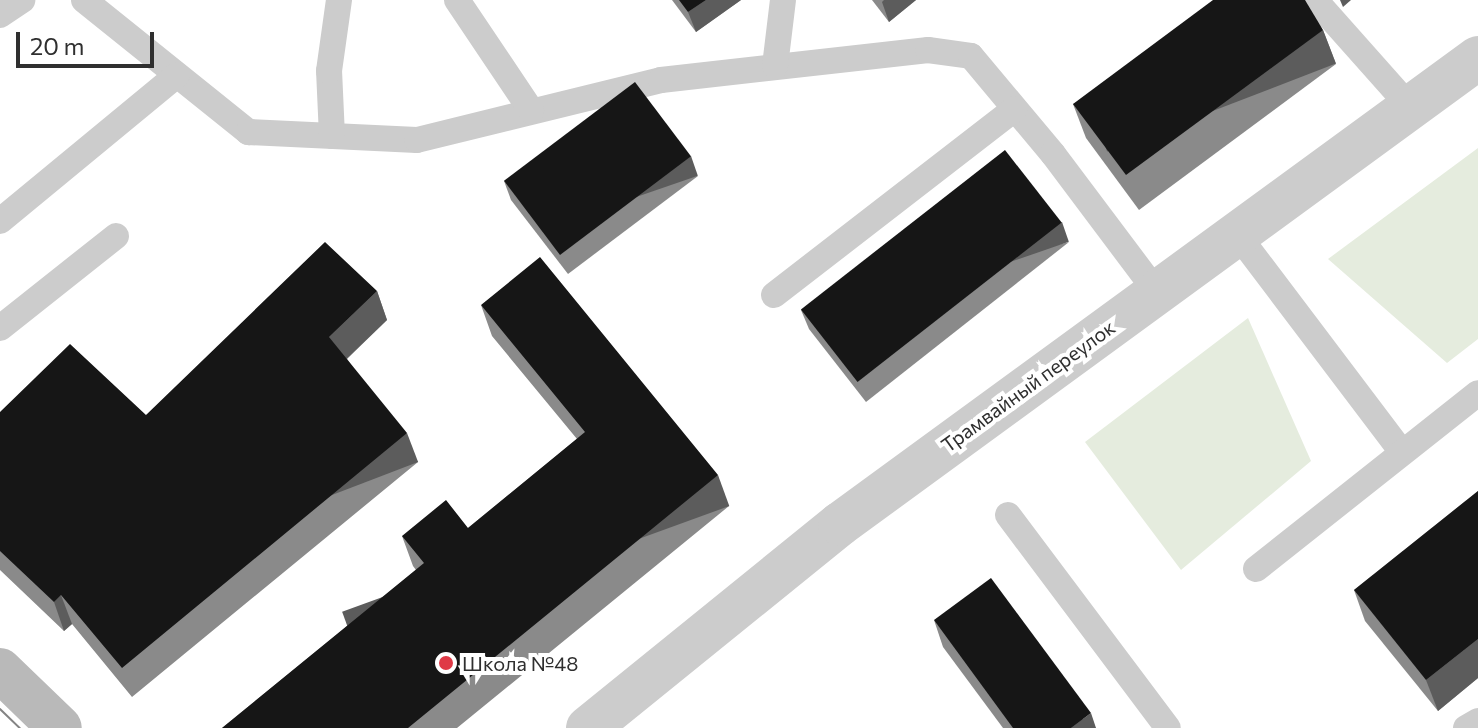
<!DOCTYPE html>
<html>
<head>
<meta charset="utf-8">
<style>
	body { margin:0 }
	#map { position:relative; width:1478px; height:728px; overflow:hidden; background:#fff; font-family:Commissioner,sans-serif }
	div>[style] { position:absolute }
	.green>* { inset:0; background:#e5ecde }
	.service>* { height:26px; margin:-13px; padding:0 13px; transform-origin:13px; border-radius:13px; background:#ccc }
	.tertiary>* { height:44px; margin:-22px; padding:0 22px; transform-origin:22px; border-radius:22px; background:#ccc }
	.secondary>* { height:44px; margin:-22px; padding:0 22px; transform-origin:22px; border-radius:22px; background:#b9b9b9 }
	.tram>* { height:2px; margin:-1px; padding:0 1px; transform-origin:1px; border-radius:1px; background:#848484 }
	.wall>* { inset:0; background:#8a8a8a }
	.shaded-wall>* { inset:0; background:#5c5c5c; transform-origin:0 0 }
	.building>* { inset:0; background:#161616; transform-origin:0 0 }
	.dots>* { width:22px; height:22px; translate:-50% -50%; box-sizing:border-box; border:4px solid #fff; border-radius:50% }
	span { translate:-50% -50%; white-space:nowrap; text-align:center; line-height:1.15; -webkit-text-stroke:8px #fff; paint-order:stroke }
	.street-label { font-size:20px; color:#2f2f2f }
	.poi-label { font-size:20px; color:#2f2f2f }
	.left { translate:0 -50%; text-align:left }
	.scale { position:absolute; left:16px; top:32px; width:138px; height:36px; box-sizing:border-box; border:4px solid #2f2f2f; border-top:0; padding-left:10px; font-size:24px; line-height:28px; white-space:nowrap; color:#2f2f2f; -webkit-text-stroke:6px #fff; paint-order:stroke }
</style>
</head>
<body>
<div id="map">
	<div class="green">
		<i style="clip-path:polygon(1478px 148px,1478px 339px,1447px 363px,1328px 259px)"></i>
		<i style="clip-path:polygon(1248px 318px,1311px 461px,1181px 570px,1085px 442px)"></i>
	</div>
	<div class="service">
		<i style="left:84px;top:0;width:211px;rotate:38.8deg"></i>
		<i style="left:248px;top:132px;width:169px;rotate:2.7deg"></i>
		<i style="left:417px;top:140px;width:251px;rotate:-13.8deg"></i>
		<i style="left:661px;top:80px;width:269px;rotate:-6.4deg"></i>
		<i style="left:928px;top:50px;width:43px;rotate:7.9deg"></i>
		<i style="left:971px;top:56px;width:128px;rotate:50.1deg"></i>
		<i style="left:1053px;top:154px;width:171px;rotate:53.1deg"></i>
		<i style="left:457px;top:0;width:133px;rotate:56.1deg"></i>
		<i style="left:1315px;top:0;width:143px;rotate:48.4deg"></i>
		<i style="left:0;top:15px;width:27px;rotate:-34deg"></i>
		<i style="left:775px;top:66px;width:66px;rotate:-83.1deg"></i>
		<i style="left:332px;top:136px;width:65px;rotate:-92.6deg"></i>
		<i style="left:329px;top:71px;width:72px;rotate:-82deg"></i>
		<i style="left:0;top:221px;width:229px;rotate:-39.5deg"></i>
		<i style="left:1237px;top:234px;width:273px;rotate:52.9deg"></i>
		<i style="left:774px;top:295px;width:304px;rotate:-37.7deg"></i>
		<i style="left:0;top:328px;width:148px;rotate:-38.4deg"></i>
		<i style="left:1008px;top:515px;width:266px;rotate:53.1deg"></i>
		<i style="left:1256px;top:569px;width:283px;rotate:-38.4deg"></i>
		<i style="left:1466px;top:728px;width:14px;rotate:-30deg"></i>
	</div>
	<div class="tertiary">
		<i style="left:588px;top:728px;width:324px;rotate:-39deg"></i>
		<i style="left:840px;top:524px;width:790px;rotate:-36.14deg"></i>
	</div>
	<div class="secondary">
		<i style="left:0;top:670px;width:83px;rotate:44deg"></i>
	</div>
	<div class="tram">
		<i style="left:0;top:709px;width:28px;rotate:44deg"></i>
	</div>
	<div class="wall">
		<i style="clip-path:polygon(672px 0,741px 0,696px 32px)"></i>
		<i style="clip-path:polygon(872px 0,916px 0,889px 22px)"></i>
		<i style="clip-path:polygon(1323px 30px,1336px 64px,1139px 210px,1086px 138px,1073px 104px)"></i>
		<i style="clip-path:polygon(698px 176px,568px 274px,511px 200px,504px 181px)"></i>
		<i style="clip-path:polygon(1069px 242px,866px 402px,809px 329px,801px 310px)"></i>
		<i style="clip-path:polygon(377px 291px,387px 320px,347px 359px,418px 462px,132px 697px,72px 624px,64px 631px,0 570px,0 412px,146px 415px)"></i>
		<i style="clip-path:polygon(481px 305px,729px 506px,457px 728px,222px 728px,416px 570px,413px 566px,402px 536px,468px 528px,577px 439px,492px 336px)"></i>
		<i style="clip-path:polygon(1478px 491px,1478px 678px,1438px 711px,1365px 621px,1354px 590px)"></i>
		<i style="clip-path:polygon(934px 620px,1096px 728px,1003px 728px,943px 647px)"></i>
	</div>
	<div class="shaded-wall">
		<i style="clip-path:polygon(706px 0,741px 0,696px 32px,688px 12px)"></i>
		<i style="clip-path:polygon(884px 0,916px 0,889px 22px,882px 2px)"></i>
		<i style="clip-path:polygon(1340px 0,1351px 0,1343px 7px)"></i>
		<i style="left:1323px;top:30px;width:36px;height:245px;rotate:69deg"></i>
		<i style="left:691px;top:156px;width:21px;height:164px;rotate:71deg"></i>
		<i style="left:1062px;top:222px;width:21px;height:258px;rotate:71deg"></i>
		<i style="clip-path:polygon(377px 291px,387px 320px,339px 366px,329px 337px)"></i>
		<i style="left:407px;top:433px;width:31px;height:369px;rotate:69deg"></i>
		<i style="left:718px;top:475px;width:33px;height:400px;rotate:70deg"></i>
		<i style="clip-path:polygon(61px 595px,72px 624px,64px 631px,54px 602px)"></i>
		<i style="clip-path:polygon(1478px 639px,1478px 678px,1438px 711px,1426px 680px)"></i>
		<i style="clip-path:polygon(1091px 713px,1096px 728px,1071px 728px)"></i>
	</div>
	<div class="building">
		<i style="clip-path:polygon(679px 0,706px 0,688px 12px)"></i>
		<i style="clip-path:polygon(1213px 0,1305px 0,1323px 30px,1126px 175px,1073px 104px)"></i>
		<i style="left:635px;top:82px;width:93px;height:164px;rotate:53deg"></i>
		<i style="left:1005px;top:150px;width:92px;height:259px;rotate:52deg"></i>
		<i style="clip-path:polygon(325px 242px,377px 291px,329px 337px,407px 433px,122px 668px,61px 595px,54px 602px,0 551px,0 412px,70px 344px,146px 415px)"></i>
		<i style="clip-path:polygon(540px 257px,718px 475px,408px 728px,222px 728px,424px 563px,402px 536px,446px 500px,468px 528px,585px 432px,481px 305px)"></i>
		<i style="clip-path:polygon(1478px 491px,1478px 639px,1426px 680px,1354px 590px)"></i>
		<i style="clip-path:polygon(991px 578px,1091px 713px,1071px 728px,1013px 728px,934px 620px)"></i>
	</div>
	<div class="dots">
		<i style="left:446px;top:663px;background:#df3946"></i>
	</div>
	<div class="street-label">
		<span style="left:1028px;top:386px;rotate:-36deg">Трамвайный переулок</span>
	</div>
	<div class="poi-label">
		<span class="left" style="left:462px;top:663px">Школа №48</span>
	</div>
	<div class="scale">20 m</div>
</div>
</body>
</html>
